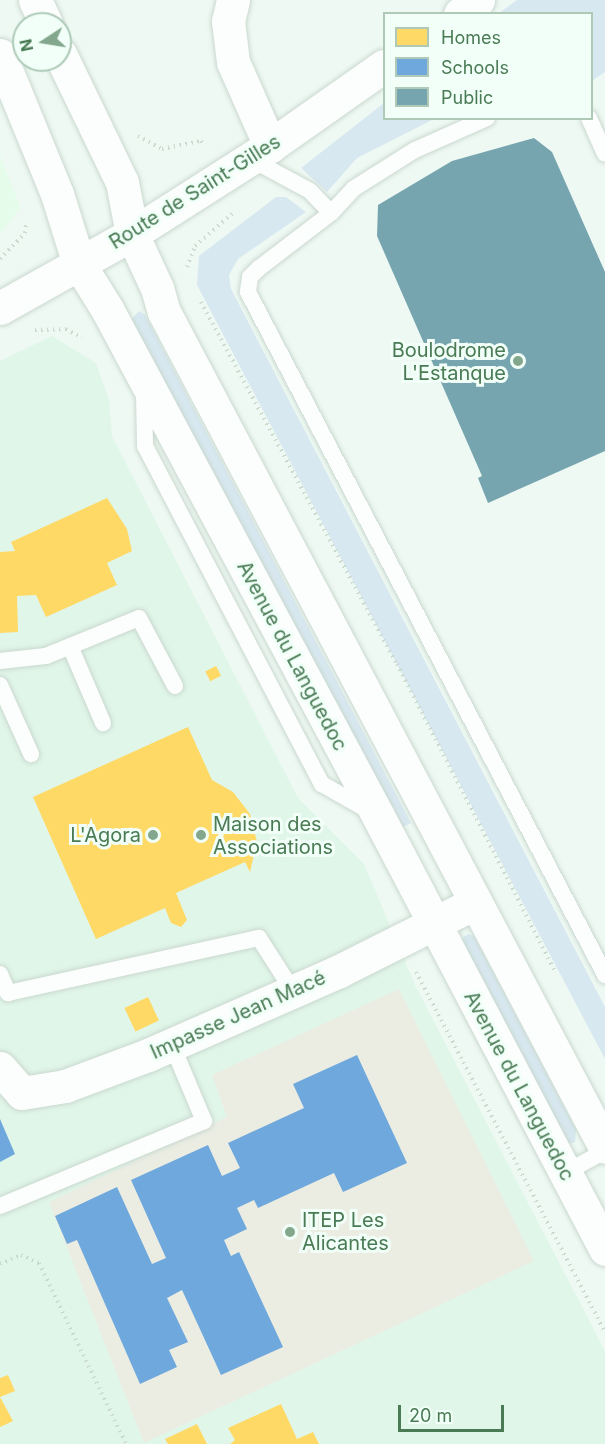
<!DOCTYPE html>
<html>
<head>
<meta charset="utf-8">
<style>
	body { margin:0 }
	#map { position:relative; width:605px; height:1444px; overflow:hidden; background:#eef9f3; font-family:Inter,sans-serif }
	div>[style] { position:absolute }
	.residential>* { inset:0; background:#e0f6e9 }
	.commercial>* { inset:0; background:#e5fcea }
	.education>* { inset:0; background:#ebede3 }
	.green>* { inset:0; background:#d8e8f0 }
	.homes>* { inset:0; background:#ffd966; transform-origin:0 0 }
	.schools>* { inset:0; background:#6fa8dc }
	.public>* { inset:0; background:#76a5af }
	.path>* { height:4px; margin-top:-2px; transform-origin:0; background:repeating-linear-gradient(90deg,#ccdace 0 1.5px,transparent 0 6px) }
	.roads { filter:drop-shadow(0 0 2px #cad8cf) drop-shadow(0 0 2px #cad8cf) }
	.lane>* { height:16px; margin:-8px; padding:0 8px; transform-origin:8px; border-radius:8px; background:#fcfefd }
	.street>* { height:33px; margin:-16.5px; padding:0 16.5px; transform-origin:16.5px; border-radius:16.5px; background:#fcfefd }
	.secondary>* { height:33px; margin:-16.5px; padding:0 16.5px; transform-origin:16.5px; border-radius:16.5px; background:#fcfefd }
	.dots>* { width:16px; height:16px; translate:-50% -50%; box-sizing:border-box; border:3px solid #f1fff8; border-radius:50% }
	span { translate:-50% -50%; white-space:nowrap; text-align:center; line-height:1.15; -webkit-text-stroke:6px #f1fff8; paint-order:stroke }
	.street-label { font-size:20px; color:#4a7b55 }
	.poi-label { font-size:20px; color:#4a7b55 }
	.right { translate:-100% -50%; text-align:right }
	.left { translate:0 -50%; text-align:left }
	.legend { position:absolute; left:383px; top:12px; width:210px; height:108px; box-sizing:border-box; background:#f1fff8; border:2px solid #aecab7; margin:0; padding:8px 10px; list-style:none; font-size:18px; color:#4a7b55 }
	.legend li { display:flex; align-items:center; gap:12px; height:30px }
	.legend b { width:30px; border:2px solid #aecab7 }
	.north { position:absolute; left:12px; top:12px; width:60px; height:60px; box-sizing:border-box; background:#f1fff8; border:2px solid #aecab7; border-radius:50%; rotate:258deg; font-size:16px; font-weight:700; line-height:24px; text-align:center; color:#4a7b55 }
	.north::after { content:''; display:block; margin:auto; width:21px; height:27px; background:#83a78c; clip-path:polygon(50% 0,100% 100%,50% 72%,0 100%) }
	.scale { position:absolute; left:398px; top:1405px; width:106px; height:27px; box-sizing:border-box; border:3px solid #4a7b55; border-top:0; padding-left:8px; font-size:18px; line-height:21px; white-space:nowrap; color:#4a7b55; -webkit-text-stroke:4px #f1fff8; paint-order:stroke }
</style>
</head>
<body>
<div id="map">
	<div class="residential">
		<i style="clip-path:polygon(52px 336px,96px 363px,109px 400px,112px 436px,298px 798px,364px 864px,415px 985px,605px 1351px,605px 1444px,0 1444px,0 361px)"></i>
	</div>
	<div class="commercial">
		<i style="clip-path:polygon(0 155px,20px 207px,0 235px)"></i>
	</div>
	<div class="education">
		<i style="clip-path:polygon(399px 989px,534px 1261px,144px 1443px,49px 1202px,227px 1117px,212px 1075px)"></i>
	</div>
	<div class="green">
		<i style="clip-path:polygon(517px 0,605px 0,605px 72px,592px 81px,592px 14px,499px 13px)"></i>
		<i style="clip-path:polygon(384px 103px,384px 118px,434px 119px,357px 158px,327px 192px,301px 168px)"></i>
		<i style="clip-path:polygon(276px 197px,286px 197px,306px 212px,238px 259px,229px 275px,231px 289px,605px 1007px,605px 1059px,197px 285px,199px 256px)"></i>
		<i style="clip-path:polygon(139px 311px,145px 315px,411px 823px,399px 829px,129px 322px)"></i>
		<i style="clip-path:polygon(468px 934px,474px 936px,576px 1129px,575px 1142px,568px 1144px,460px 940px)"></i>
	</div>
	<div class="homes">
		<i style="clip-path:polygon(107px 498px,127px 529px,132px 551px,107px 563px,117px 585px,46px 617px,36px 595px,17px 596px,18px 632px,0 633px,0 552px,15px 551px,11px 542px)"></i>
		<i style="left:216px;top:666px;width:11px;height:12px;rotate:63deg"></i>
		<i style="clip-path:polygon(188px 727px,212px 780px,233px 792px,250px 814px,257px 842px,250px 872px,245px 862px,176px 893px,187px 920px,181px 927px,171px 923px,165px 908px,96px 939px,33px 797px)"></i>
		<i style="left:148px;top:997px;width:26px;height:26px;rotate:65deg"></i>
		<i style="clip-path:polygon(8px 1375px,15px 1391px,0 1397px,13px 1421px,0 1427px,0 1378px)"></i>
		<i style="clip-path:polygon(281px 1404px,297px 1439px,313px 1432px,319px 1444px,230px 1444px,235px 1440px,228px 1428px)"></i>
		<i style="clip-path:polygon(197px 1424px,207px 1444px,168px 1444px,165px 1439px)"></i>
	</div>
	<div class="schools">
		<i style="clip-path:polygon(357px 1055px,407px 1163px,343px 1192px,334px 1173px,258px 1208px,254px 1200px,237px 1208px,247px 1229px,224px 1240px,231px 1256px,239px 1252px,283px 1347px,221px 1375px,182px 1290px,167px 1298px,188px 1342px,169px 1350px,177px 1367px,140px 1384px,77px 1240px,67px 1244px,55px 1216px,117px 1187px,152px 1264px,166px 1258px,131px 1180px,208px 1145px,222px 1176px,240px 1168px,228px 1143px,304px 1108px,293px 1084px)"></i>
		<i style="clip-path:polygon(0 1119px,15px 1154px,0 1162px)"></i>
	</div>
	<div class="public">
		<i style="clip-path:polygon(534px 138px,552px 152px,605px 272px,605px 451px,488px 503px,478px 478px,482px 476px,377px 236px,378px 205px,452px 161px)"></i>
	</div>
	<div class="path">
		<i style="left:138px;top:136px;width:27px;rotate:28deg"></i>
		<i style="left:162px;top:149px;width:40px;rotate:-12deg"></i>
		<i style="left:201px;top:141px;width:6px;rotate:51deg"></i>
		<i style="left:0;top:259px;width:36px;rotate:-46deg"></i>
		<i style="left:25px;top:233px;width:12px;rotate:-81deg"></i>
		<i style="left:187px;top:267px;width:22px;rotate:-69deg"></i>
		<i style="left:195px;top:246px;width:50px;rotate:-41deg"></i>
		<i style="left:201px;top:302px;width:412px;rotate:61.6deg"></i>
		<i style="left:397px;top:664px;width:346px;rotate:62.8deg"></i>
		<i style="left:35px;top:330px;width:31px;rotate:-2deg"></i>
		<i style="left:66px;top:329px;width:18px;rotate:29deg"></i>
		<i style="left:416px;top:972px;width:407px;rotate:62.3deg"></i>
		<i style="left:0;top:1264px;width:23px;rotate:-23deg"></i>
		<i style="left:21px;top:1255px;width:20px;rotate:24deg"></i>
		<i style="left:39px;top:1263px;width:201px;rotate:64.3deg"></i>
	</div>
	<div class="roads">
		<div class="lane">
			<i style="left:589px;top:118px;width:39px;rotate:66deg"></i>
			<i style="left:249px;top:158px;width:69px;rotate:28.4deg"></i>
			<i style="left:310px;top:191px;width:30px;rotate:46deg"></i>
			<i style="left:331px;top:213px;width:91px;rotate:142.6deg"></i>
			<i style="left:259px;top:268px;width:13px;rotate:135deg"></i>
			<i style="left:250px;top:277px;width:15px;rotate:98deg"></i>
			<i style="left:248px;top:292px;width:771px;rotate:62.4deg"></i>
			<i style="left:331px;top:213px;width:33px;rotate:-47deg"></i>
			<i style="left:353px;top:189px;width:73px;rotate:-32.2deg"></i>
			<i style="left:415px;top:150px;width:79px;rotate:-24deg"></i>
			<i style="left:144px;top:392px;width:54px;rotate:88.9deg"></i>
			<i style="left:145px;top:446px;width:382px;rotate:62.4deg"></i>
			<i style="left:322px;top:784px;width:54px;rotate:29.9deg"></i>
			<i style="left:70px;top:646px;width:84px;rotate:66.8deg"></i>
			<i style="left:0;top:661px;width:46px;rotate:-6.2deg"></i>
			<i style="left:46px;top:656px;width:100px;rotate:-22.2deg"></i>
			<i style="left:139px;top:618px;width:77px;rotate:62.1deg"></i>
			<i style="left:0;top:685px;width:76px;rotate:65.8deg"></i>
			<i style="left:0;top:974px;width:21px;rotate:67deg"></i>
			<i style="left:8px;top:993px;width:257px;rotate:-12.4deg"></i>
			<i style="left:259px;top:938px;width:63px;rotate:57.3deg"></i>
			<i style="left:565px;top:1173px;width:46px;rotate:-28.8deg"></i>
			<i style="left:0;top:1206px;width:221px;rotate:-22.6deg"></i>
			<i style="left:204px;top:1121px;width:82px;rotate:-112.8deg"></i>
		</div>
		<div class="street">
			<i style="left:233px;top:0;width:22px;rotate:103deg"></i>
			<i style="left:228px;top:21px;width:41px;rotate:83deg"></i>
			<i style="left:233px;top:62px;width:92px;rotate:66.2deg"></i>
			<i style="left:0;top:1068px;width:33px;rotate:49deg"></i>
			<i style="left:22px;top:1093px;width:44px;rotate:-9.2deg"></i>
			<i style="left:65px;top:1086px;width:89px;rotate:-20.5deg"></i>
			<i style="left:148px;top:1055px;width:209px;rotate:-23.7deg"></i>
			<i style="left:339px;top:971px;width:152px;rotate:-26.6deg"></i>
		</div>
		<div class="secondary">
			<i style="left:35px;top:0;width:26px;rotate:65deg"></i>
			<i style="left:460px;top:14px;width:23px;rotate:-38deg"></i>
			<i style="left:60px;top:54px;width:142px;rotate:64.2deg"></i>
			<i style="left:122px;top:182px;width:53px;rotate:79.1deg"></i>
			<i style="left:132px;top:234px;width:60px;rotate:65.2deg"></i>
			<i style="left:157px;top:288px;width:25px;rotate:74deg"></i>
			<i style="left:164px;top:312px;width:944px;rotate:62.16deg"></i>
			<i style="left:0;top:55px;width:150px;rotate:67.7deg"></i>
			<i style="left:57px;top:194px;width:73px;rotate:72.6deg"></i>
			<i style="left:79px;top:264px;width:53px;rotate:58.1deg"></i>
			<i style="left:107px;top:309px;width:575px;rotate:61.87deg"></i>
			<i style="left:378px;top:816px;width:489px;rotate:62.3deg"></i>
			<i style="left:0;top:308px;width:151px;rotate:-29.3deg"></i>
			<i style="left:132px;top:234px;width:164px;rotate:-32.5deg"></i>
			<i style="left:270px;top:146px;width:139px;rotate:-35.1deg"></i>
		</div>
	</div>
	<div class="dots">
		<i style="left:518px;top:361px;background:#83a78c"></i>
		<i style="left:153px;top:835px;background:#83a78c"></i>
		<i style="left:201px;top:835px;background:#83a78c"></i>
		<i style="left:290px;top:1232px;background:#83a78c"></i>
	</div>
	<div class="street-label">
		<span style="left:195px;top:192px;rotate:-32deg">Route de Saint-Gilles</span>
		<span style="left:292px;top:656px;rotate:62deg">Avenue du Languedoc</span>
		<span style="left:238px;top:1015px;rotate:-24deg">Impasse Jean Macé</span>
		<span style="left:519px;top:1086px;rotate:62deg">Avenue du Languedoc</span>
	</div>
	<div class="poi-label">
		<span class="right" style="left:506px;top:362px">Boulodrome<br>L'Estanque</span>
		<span class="left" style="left:213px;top:836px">Maison des<br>Associations</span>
		<span class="right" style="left:141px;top:835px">L'Agora</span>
		<span class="left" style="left:302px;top:1232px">ITEP Les<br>Alicantes</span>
	</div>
	<ul class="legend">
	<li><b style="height:16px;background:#ffd966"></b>Homes</li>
	<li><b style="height:16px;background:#6fa8dc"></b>Schools</li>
	<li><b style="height:16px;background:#76a5af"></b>Public</li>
	</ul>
	<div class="north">N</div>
	<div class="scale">20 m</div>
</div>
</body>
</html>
